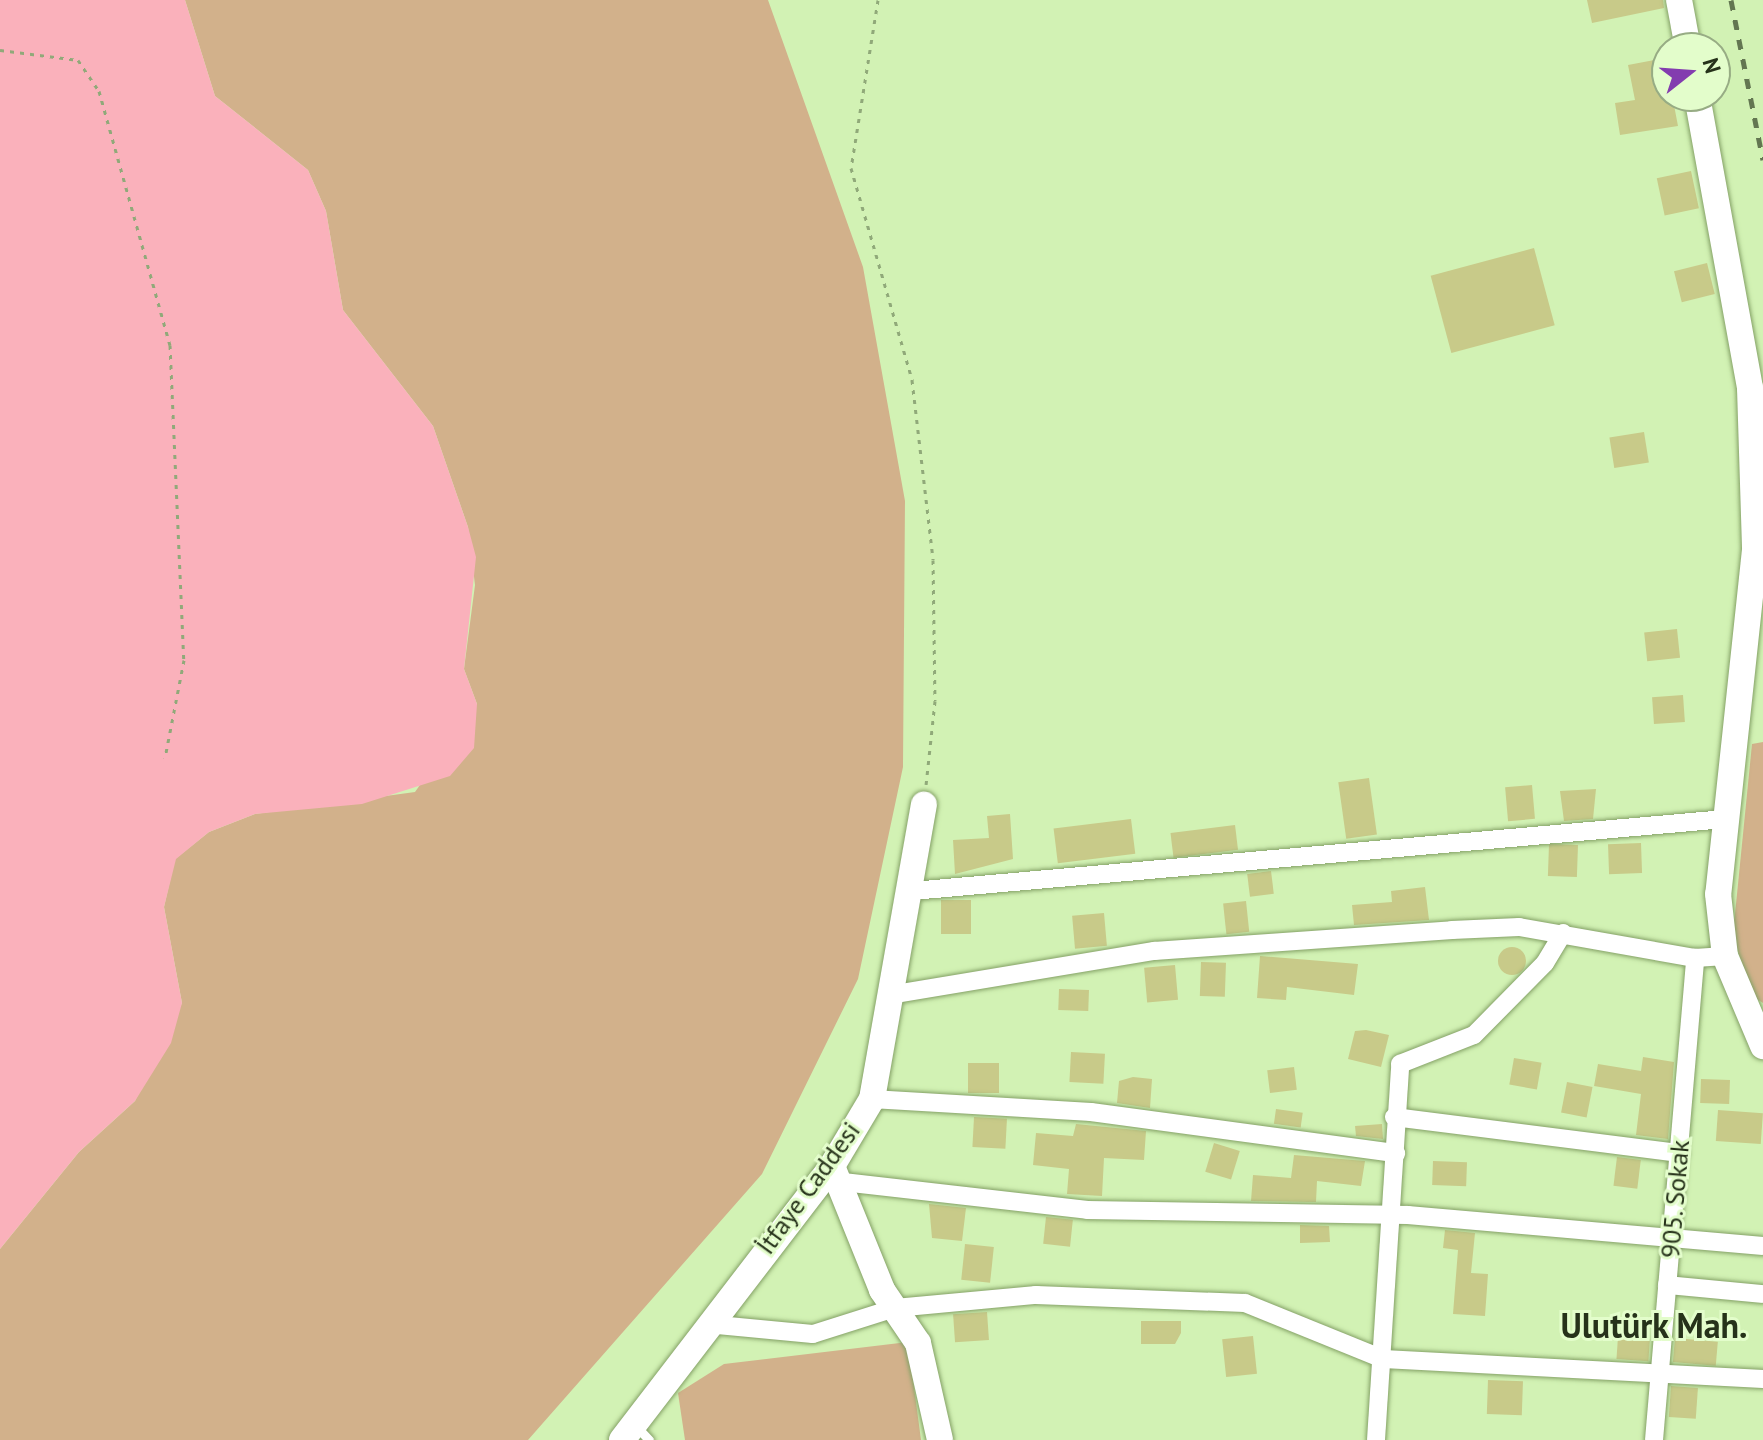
<!DOCTYPE html>
<html>
<head>
<meta charset="utf-8">
<style>
	body { margin:0 }
	#map { position:relative; width:1763px; height:1440px; overflow:hidden; background:#d2f2b4; font-family:"PT Sans",sans-serif }
	div>[style] { position:absolute }
	.green>* { inset:0; background:#d2b18b }
	.water>* { inset:0; background:#fab1bb }
	.building>* { inset:0; background:#c8ca89; transform-origin:0 0 }
	.round { border-radius:50% }
	.path>* { height:3px; margin-top:-1.5px; transform-origin:0; background:repeating-linear-gradient(90deg,#90a979 0 4px,transparent 0 10px) }
	.roads { filter:drop-shadow(0 0 2px #84a166) drop-shadow(0 0 2px #84a166) }
	.lane>* { height:9px; margin:-4.5px; padding:0 4.5px; transform-origin:4.5px; border-radius:4.5px; background:#fff }
	.street>* { height:18px; margin:-9px; padding:0 9px; transform-origin:9px; border-radius:9px; background:#fff }
	.secondary>* { height:26px; margin:-13px; padding:0 13px; transform-origin:13px; border-radius:13px; background:#fff }
	.rail>* { height:5px; margin-top:-2.5px; transform-origin:0; background:repeating-linear-gradient(90deg,#637651 0 10px,transparent 0 20px) }
	span { translate:-50% -50%; white-space:nowrap; text-align:center; line-height:1.15; -webkit-text-stroke:6px #e3fdcb; paint-order:stroke }
	.street-label { font-size:26px; color:#26321a }
	.district-label { font-size:34px; color:#26321a; font-weight:700 }
	.north { position:absolute; left:1651px; top:32px; width:80px; height:80px; box-sizing:border-box; background:#e3fdcb; border:2px solid #97ac84; border-radius:50%; rotate:73deg; font-size:22px; font-weight:700; line-height:32px; text-align:center; color:#26321a }
	.north::after { content:''; display:block; margin:auto; width:28px; height:36px; background:#833caf; clip-path:polygon(50% 0,100% 100%,50% 72%,0 100%) }
</style>
</head>
<body>
<div id="map">
	<div class="green">
		<i style="clip-path:polygon(185px 0,768px 0,863px 267px,905px 501px,903px 767px,858px 979px,762px 1174px,528px 1440px,0 1440px,0 1249px,79px 1152px,135px 1101px,182px 1003px,164px 907px,175px 859px,209px 832px,255px 814px,415px 792px,477px 704px,464px 669px,475px 585px,468px 527px,433px 426px,343px 310px,326px 211px,308px 170px,215px 96px)"></i>
		<i style="clip-path:polygon(1763px 742px,1763px 1003px,1751px 995px,1733px 934px,1752px 744px)"></i>
		<i style="clip-path:polygon(908px 1342px,921px 1440px,685px 1440px,678px 1393px,724px 1364px)"></i>
	</div>
	<div class="water">
		<i style="clip-path:polygon(0 0,185px 0,215px 96px,308px 170px,326px 211px,343px 310px,433px 426px,468px 527px,476px 557px,464px 669px,477px 704px,474px 748px,450px 776px,362px 804px,255px 814px,209px 832px,176px 859px,164px 907px,182px 1003px,171px 1043px,135px 1101px,79px 1152px,0 1249px)"></i>
	</div>
	<div class="building">
		<i style="clip-path:polygon(1587px 0,1663px 0,1664px 8px,1592px 23px)"></i>
		<i style="clip-path:polygon(1665px 58px,1678px 126px,1620px 135px,1615px 103px,1635px 100px,1628px 65px)"></i>
		<i style="left:1691px;top:171px;width:38px;height:35px;rotate:78deg"></i>
		<i style="left:1534px;top:248px;width:80px;height:107px;rotate:75deg"></i>
		<i style="left:1707px;top:263px;width:32px;height:34px;rotate:76deg"></i>
		<i style="left:1644px;top:432px;width:31px;height:35px;rotate:81deg"></i>
		<i style="left:1677px;top:629px;width:29px;height:33px;rotate:84deg"></i>
		<i style="left:1683px;top:695px;width:27px;height:31px;rotate:86deg"></i>
		<i style="left:1369px;top:778px;width:57px;height:31px;rotate:82deg"></i>
		<i style="left:1532px;top:785px;width:34px;height:27px;rotate:85deg"></i>
		<i style="clip-path:polygon(1596px 789px,1593px 819px,1564px 821px,1560px 791px)"></i>
		<i style="clip-path:polygon(1010px 814px,1013px 859px,955px 874px,953px 840px,989px 838px,987px 816px)"></i>
		<i style="left:1131px;top:819px;width:35px;height:78px;rotate:83deg"></i>
		<i style="left:1235px;top:825px;width:25px;height:65px;rotate:83deg"></i>
		<i style="left:1641px;top:843px;width:30px;height:33px;rotate:88deg"></i>
		<i style="left:1578px;top:845px;width:32px;height:29px;rotate:92deg"></i>
		<i style="left:1271px;top:871px;width:23px;height:24px;rotate:83deg"></i>
		<i style="clip-path:polygon(1425px 887px,1429px 920px,1354px 925px,1352px 905px,1392px 902px,1391px 891px)"></i>
		<i style="left:941px;top:900px;width:30px;height:34px"></i>
		<i style="left:1246px;top:901px;width:31px;height:23px;rotate:84deg"></i>
		<i style="left:1104px;top:913px;width:33px;height:32px;rotate:85deg"></i>
		<i class="round" style="left:1498px;top:947px;width:28px;height:28px"></i>
		<i style="clip-path:polygon(1260px 956px,1358px 964px,1354px 995px,1287px 987px,1286px 1000px,1257px 998px)"></i>
		<i style="left:1201px;top:962px;width:25px;height:34px;rotate:2deg"></i>
		<i style="left:1175px;top:965px;width:35px;height:31px;rotate:85deg"></i>
		<i style="left:1059px;top:989px;width:30px;height:21px;rotate:2deg"></i>
		<i style="clip-path:polygon(1366px 1030px,1389px 1035px,1381px 1067px,1348px 1059px,1355px 1031px)"></i>
		<i style="left:1071px;top:1052px;width:34px;height:30px;rotate:3deg"></i>
		<i style="clip-path:polygon(1643px 1057px,1674px 1062px,1668px 1139px,1636px 1135px,1641px 1094px,1594px 1086px,1598px 1064px,1641px 1071px)"></i>
		<i style="left:1514px;top:1058px;width:28px;height:27px;rotate:10deg"></i>
		<i style="left:968px;top:1063px;width:31px;height:30px"></i>
		<i style="left:1294px;top:1067px;width:23px;height:27px;rotate:83deg"></i>
		<i style="clip-path:polygon(1133px 1077px,1152px 1079px,1150px 1108px,1117px 1103px,1119px 1081px)"></i>
		<i style="left:1701px;top:1079px;width:29px;height:24px;rotate:2deg"></i>
		<i style="left:1567px;top:1082px;width:26px;height:31px;rotate:11deg"></i>
		<i style="left:1276px;top:1109px;width:27px;height:15px;rotate:8deg"></i>
		<i style="left:1718px;top:1110px;width:45px;height:31px;rotate:4deg"></i>
		<i style="left:974px;top:1117px;width:33px;height:30px;rotate:3deg"></i>
		<i style="clip-path:polygon(1076px 1124px,1146px 1131px,1144px 1160px,1104px 1158px,1102px 1196px,1067px 1194px,1069px 1169px,1033px 1165px,1036px 1133px,1073px 1136px)"></i>
		<i style="clip-path:polygon(1382px 1124px,1383px 1139px,1356px 1136px,1355px 1126px)"></i>
		<i style="left:1214px;top:1143px;width:27px;height:30px;rotate:17deg"></i>
		<i style="clip-path:polygon(1294px 1155px,1365px 1161px,1361px 1186px,1317px 1181px,1316px 1202px,1251px 1201px,1253px 1175px,1291px 1178px)"></i>
		<i style="left:1617px;top:1157px;width:24px;height:29px;rotate:7deg"></i>
		<i style="left:1433px;top:1161px;width:34px;height:24px;rotate:2deg"></i>
		<i style="clip-path:polygon(929px 1204px,966px 1208px,962px 1241px,932px 1238px)"></i>
		<i style="left:1046px;top:1217px;width:27px;height:27px;rotate:6deg"></i>
		<i style="clip-path:polygon(1300px 1225px,1329px 1226px,1330px 1242px,1300px 1243px)"></i>
		<i style="clip-path:polygon(1445px 1230px,1475px 1233px,1471px 1273px,1488px 1274px,1485px 1316px,1453px 1314px,1458px 1250px,1443px 1248px)"></i>
		<i style="left:965px;top:1244px;width:29px;height:36px;rotate:6deg"></i>
		<i style="left:987px;top:1312px;width:28px;height:34px;rotate:86deg"></i>
		<i style="clip-path:polygon(1141px 1321px,1181px 1321px,1181px 1333px,1175px 1344px,1141px 1344px)"></i>
		<i style="left:1253px;top:1336px;width:38px;height:31px;rotate:84deg"></i>
		<i style="left:1618px;top:1337px;width:32px;height:22px;rotate:4deg"></i>
		<i style="left:1675px;top:1338px;width:43px;height:24px;rotate:5deg"></i>
		<i style="left:1488px;top:1380px;width:35px;height:34px;rotate:2deg"></i>
		<i style="left:1671px;top:1386px;width:27px;height:31px;rotate:4deg"></i>
	</div>
	<div class="path">
		<i style="left:878px;top:0;width:170px;rotate:99.1deg"></i>
		<i style="left:851px;top:168px;width:221px;rotate:73.9deg"></i>
		<i style="left:912px;top:380px;width:181px;rotate:83.3deg"></i>
		<i style="left:933px;top:560px;width:141px;rotate:89.2deg"></i>
		<i style="left:935px;top:701px;width:84px;rotate:96.1deg"></i>
		<i style="left:0;top:50px;width:79px;rotate:7.3deg"></i>
		<i style="left:78px;top:60px;width:37px;rotate:56deg"></i>
		<i style="left:99px;top:91px;width:264px;rotate:74.4deg"></i>
		<i style="left:170px;top:345px;width:315px;rotate:87.5deg"></i>
		<i style="left:184px;top:660px;width:100px;rotate:101deg"></i>
	</div>
	<div class="roads">
		<div class="lane">
			<i style="left:636px;top:1426px;width:19px;rotate:47deg"></i>
		</div>
		<div class="street">
			<i style="left:912px;top:891px;width:816px;rotate:-5.06deg"></i>
			<i style="left:890px;top:995px;width:268px;rotate:-9.5deg"></i>
			<i style="left:1154px;top:951px;width:299px;rotate:-4deg"></i>
			<i style="left:1452px;top:930px;width:67px;rotate:-2.6deg"></i>
			<i style="left:1519px;top:927px;width:179px;rotate:10deg"></i>
			<i style="left:1695px;top:958px;width:30px;rotate:-4deg"></i>
			<i style="left:872px;top:1099px;width:219px;rotate:3.4deg"></i>
			<i style="left:1091px;top:1112px;width:308px;rotate:7.7deg"></i>
			<i style="left:1394px;top:1117px;width:288px;rotate:7.2deg"></i>
			<i style="left:843px;top:1182px;width:246px;rotate:6.5deg"></i>
			<i style="left:1087px;top:1210px;width:321px;rotate:0.9deg"></i>
			<i style="left:1408px;top:1215px;width:356px;rotate:5deg"></i>
			<i style="left:1667px;top:1285px;width:96px;rotate:5.4deg"></i>
			<i style="left:707px;top:1324px;width:106px;rotate:5.4deg"></i>
			<i style="left:813px;top:1334px;width:86px;rotate:-17.6deg"></i>
			<i style="left:895px;top:1308px;width:142px;rotate:-5.3deg"></i>
			<i style="left:1036px;top:1295px;width:209px;rotate:2.2deg"></i>
			<i style="left:1245px;top:1303px;width:149px;rotate:22.1deg"></i>
			<i style="left:1383px;top:1359px;width:381px;rotate:3deg"></i>
			<i style="left:1376px;top:1440px;width:377px;rotate:-86.3deg"></i>
			<i style="left:1400px;top:1064px;width:79px;rotate:-21.4deg"></i>
			<i style="left:1474px;top:1035px;width:101px;rotate:-45.4deg"></i>
			<i style="left:1545px;top:963px;width:35px;rotate:-59deg"></i>
			<i style="left:1654px;top:1440px;width:484px;rotate:-85.1deg"></i>
		</div>
		<div class="secondary">
			<i style="left:1679px;top:0;width:49px;rotate:79.4deg"></i>
			<i style="left:1697px;top:96px;width:297px;rotate:79.7deg"></i>
			<i style="left:1750px;top:388px;width:162px;rotate:88.2deg"></i>
			<i style="left:1755px;top:550px;width:346px;rotate:96.1deg"></i>
			<i style="left:1718px;top:894px;width:62px;rotate:83.6deg"></i>
			<i style="left:1725px;top:956px;width:98px;rotate:67.1deg"></i>
			<i style="left:832px;top:1166px;width:134px;rotate:68deg"></i>
			<i style="left:882px;top:1290px;width:64px;rotate:55.8deg"></i>
			<i style="left:918px;top:1343px;width:99px;rotate:77.2deg"></i>
			<i style="left:622px;top:1440px;width:345px;rotate:-52.5deg"></i>
			<i style="left:832px;top:1166px;width:78px;rotate:-59.2deg"></i>
			<i style="left:872px;top:1099px;width:299px;rotate:-80deg"></i>
		</div>
	</div>
	<div class="rail">
		<i style="left:1731px;top:0;width:163px;rotate:78.7deg"></i>
	</div>
	<div class="street-label">
		<span style="left:808px;top:1188px;rotate:-54deg">İtfaye Caddesi</span>
		<span style="left:1675px;top:1199px;rotate:-85deg">905. Sokak</span>
	</div>
	<div class="district-label">
		<span style="left:1654px;top:1326px">Ulutürk Mah.</span>
	</div>
	<div class="north">N</div>
</div>
</body>
</html>
